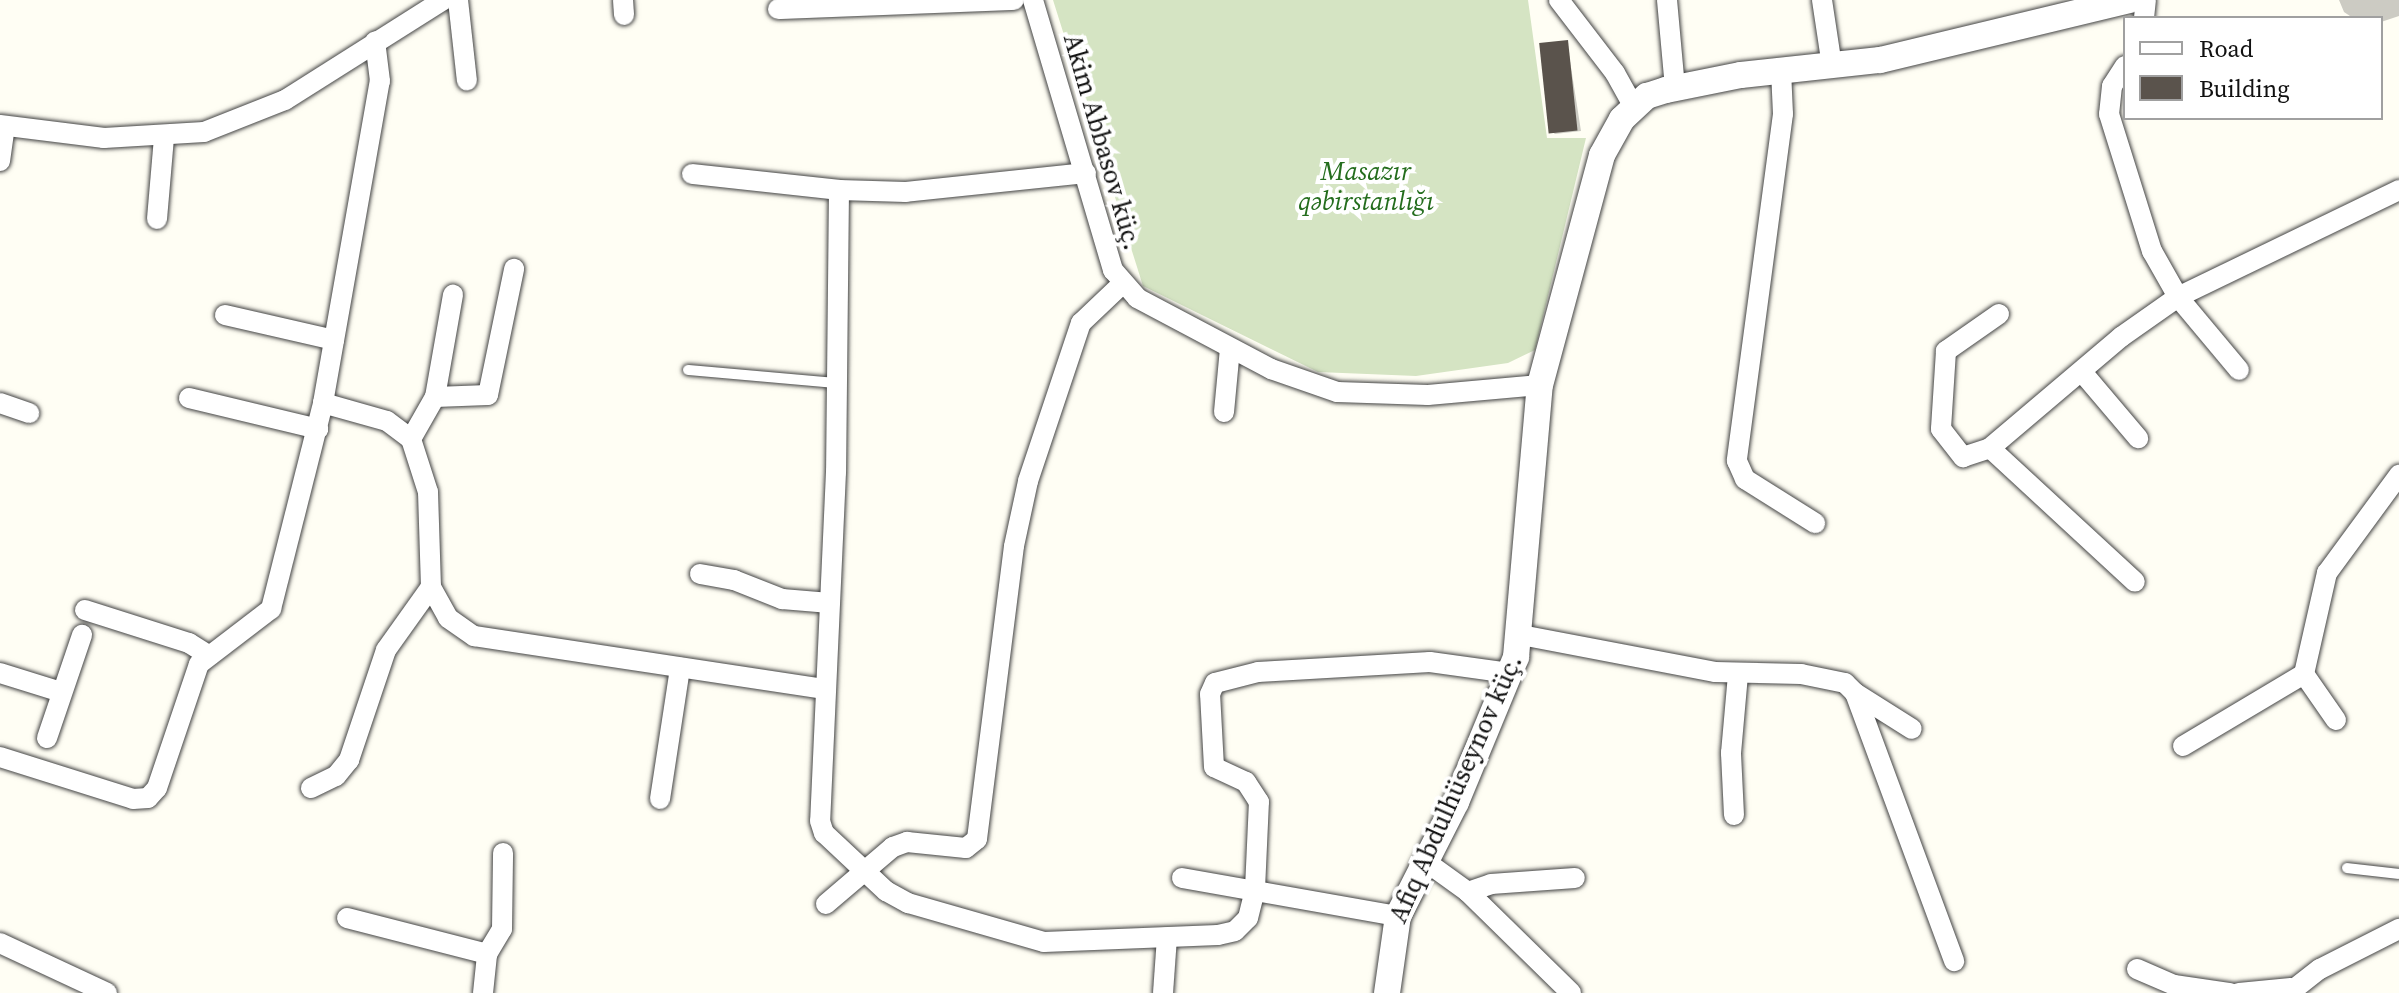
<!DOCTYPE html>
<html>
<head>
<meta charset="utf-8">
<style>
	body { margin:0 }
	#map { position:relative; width:2399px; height:993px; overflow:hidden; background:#fffef4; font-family:"Source Serif 4",serif }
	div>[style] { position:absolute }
	.cemetery>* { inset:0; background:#d5e4c3 }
	.shadow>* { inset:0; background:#0003 }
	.building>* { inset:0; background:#5a534c; transform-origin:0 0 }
	.roads { filter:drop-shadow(0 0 2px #444) drop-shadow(0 0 2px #444) }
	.service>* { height:10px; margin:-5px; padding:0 5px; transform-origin:5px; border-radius:5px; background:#fff }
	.minor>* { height:20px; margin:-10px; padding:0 10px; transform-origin:10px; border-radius:10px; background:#fff }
	.tertiary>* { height:26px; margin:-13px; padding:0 13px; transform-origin:13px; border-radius:13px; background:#fff }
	span { translate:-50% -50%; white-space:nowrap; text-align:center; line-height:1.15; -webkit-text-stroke:8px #fff; paint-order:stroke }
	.street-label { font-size:26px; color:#111 }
	.park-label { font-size:26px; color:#246d1d; font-style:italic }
	.legend { position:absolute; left:2123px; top:16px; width:260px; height:104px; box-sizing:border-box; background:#fff; border:2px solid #a0a0a0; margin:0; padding:10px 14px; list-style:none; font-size:24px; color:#111 }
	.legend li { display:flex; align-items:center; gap:16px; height:40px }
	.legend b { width:40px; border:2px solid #a0a0a0 }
</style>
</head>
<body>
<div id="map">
	<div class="cemetery">
		<i style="clip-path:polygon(1053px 0,1528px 0,1547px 138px,1586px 138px,1535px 350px,1508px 363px,1416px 376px,1318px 372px,1143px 286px)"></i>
	</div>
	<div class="shadow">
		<i style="clip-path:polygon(2339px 0,2399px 0,2399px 16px,2381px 22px,2381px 18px,2353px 18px,2344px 12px)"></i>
		<i style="clip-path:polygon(1567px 42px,1581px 131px,1555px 134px,1552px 132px)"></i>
	</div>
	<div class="building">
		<i style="left:1568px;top:40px;width:91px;height:29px;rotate:84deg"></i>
	</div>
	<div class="roads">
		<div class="service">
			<i style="left:688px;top:370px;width:149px;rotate:5deg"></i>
			<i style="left:2347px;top:868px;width:52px;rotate:6.6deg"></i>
		</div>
		<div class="minor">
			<i style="left:458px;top:0;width:81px;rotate:83.7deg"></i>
			<i style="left:623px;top:0;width:15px;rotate:86deg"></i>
			<i style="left:1033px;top:0;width:282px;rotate:73.5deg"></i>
			<i style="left:1113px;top:270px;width:37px;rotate:49deg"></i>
			<i style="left:1137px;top:298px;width:152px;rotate:27.9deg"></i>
			<i style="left:1271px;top:369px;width:70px;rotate:19.2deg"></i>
			<i style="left:1337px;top:392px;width:91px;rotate:1.9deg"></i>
			<i style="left:1428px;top:395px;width:112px;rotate:-5.1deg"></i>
			<i style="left:1559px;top:0;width:92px;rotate:52.5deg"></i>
			<i style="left:1615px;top:73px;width:38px;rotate:61deg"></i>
			<i style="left:1667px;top:0;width:88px;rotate:84.8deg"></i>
			<i style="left:1822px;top:0;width:67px;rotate:81.4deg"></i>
			<i style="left:778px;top:9px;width:236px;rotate:-2.2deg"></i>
			<i style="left:2144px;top:18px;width:18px;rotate:-84deg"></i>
			<i style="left:2125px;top:66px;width:24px;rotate:123deg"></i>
			<i style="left:2112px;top:86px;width:28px;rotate:96deg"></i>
			<i style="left:2109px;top:114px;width:144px;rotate:72.6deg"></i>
			<i style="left:2152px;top:251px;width:53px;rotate:60.5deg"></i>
			<i style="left:2178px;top:297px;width:95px;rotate:50.1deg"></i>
			<i style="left:1781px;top:70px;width:44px;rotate:87.4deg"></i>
			<i style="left:1783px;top:114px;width:350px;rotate:97.6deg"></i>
			<i style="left:1737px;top:461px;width:20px;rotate:66deg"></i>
			<i style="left:1745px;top:479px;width:83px;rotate:32.2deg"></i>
			<i style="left:0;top:125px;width:105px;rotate:7.1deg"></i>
			<i style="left:104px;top:138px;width:100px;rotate:-3.4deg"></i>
			<i style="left:204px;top:132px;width:87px;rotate:-21.6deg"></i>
			<i style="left:285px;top:100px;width:187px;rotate:-32.3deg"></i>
			<i style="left:0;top:161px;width:35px;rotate:-82deg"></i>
			<i style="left:1086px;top:173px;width:181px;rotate:174deg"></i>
			<i style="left:906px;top:192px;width:67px;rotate:-178.3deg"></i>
			<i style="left:839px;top:190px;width:282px;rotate:90.6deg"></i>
			<i style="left:836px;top:472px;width:349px;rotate:92.6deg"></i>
			<i style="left:820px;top:821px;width:13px;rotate:72deg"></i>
			<i style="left:824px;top:833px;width:85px;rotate:43.1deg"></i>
			<i style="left:886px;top:891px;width:25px;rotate:29deg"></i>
			<i style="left:908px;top:903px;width:141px;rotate:16deg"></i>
			<i style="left:1044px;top:942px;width:174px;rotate:-2.3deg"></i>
			<i style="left:1218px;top:935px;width:17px;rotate:-13deg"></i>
			<i style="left:1235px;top:931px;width:18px;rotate:-45deg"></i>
			<i style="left:1248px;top:918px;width:30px;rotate:-76deg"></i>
			<i style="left:1255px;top:889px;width:87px;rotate:-87.4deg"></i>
			<i style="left:1259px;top:802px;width:24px;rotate:-123deg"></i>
			<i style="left:1246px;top:782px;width:35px;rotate:-155deg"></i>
			<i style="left:1214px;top:767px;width:73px;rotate:-93.1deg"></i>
			<i style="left:1210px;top:694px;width:12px;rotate:-66deg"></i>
			<i style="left:1215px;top:683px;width:44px;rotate:-14.3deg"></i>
			<i style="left:1258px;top:672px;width:172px;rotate:-3.3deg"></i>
			<i style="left:1430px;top:662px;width:80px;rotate:7.9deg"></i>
			<i style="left:692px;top:174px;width:148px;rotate:6.2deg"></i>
			<i style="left:157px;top:219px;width:82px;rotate:-85.1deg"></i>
			<i style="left:1999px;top:314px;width:65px;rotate:145.1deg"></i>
			<i style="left:1946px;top:351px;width:78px;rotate:93.7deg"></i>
			<i style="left:1941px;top:429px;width:36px;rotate:52deg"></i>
			<i style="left:1963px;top:457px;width:28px;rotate:-18deg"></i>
			<i style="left:1990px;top:448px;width:172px;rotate:-40.3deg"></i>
			<i style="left:2121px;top:337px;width:70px;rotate:-35.1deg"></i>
			<i style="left:2178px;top:297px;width:246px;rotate:-25.8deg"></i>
			<i style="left:225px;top:315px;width:112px;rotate:12.9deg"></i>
			<i style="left:2082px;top:372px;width:87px;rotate:49.7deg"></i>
			<i style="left:435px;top:397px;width:104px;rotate:-80deg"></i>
			<i style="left:189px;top:398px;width:133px;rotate:13.5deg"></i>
			<i style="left:0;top:403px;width:31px;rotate:19deg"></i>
			<i style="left:323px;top:403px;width:66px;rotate:15.7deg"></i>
			<i style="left:387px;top:421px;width:30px;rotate:37deg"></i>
			<i style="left:411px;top:439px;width:56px;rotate:72.2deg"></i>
			<i style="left:428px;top:492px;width:95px;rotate:88.2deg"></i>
			<i style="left:431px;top:587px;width:35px;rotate:61deg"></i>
			<i style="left:448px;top:618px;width:32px;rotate:35deg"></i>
			<i style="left:474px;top:636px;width:355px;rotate:8.6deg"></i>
			<i style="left:1224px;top:412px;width:64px;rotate:-84.6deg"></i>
			<i style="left:411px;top:439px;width:48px;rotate:-60.3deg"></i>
			<i style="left:435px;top:397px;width:53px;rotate:-2.2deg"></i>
			<i style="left:488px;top:395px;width:129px;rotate:-78.3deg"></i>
			<i style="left:1990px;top:448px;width:197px;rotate:42.7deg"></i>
			<i style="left:700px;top:574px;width:35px;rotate:10deg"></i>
			<i style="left:734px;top:580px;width:52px;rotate:21.6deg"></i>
			<i style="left:782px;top:599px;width:48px;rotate:4.8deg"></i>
			<i style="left:85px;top:610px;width:109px;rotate:17.6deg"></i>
			<i style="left:189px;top:643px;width:22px;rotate:32deg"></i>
			<i style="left:1521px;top:635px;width:197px;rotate:10.8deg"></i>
			<i style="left:1715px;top:672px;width:86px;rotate:1.3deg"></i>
			<i style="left:1801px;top:674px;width:45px;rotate:11.6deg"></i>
			<i style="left:1845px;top:683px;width:14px;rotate:45deg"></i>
			<i style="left:1855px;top:693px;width:286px;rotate:69.7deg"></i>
			<i style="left:0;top:673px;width:64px;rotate:17.3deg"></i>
			<i style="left:2304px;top:674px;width:56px;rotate:55.2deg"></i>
			<i style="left:1855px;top:693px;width:67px;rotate:32.3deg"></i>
			<i style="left:47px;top:738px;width:109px;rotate:-71.2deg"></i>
			<i style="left:2183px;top:746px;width:141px;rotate:-30.8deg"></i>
			<i style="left:2304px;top:674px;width:104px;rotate:-77.2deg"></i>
			<i style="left:2327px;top:573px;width:122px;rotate:-53.7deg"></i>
			<i style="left:0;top:757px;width:139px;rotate:17.5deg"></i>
			<i style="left:133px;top:799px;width:15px;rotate:-4deg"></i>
			<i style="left:148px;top:798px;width:13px;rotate:-48deg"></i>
			<i style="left:157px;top:788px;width:131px;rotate:-71.3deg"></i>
			<i style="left:199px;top:664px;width:91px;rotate:-37.4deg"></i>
			<i style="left:271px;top:609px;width:212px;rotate:-75.8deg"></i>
			<i style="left:323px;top:403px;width:327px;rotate:-80deg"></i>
			<i style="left:380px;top:81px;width:40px;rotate:-97.1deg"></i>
			<i style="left:311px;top:788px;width:28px;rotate:-26deg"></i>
			<i style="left:336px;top:776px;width:21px;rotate:-51deg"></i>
			<i style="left:349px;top:760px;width:116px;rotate:-71.4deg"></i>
			<i style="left:386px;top:650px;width:77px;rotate:-54.5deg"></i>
			<i style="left:660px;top:799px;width:133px;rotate:-81.3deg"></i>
			<i style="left:1734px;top:815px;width:62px;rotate:-92.8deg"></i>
			<i style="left:1731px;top:753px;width:78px;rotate:-84.9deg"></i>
			<i style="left:1425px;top:861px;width:53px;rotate:35.8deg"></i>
			<i style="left:1468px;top:892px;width:144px;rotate:44.4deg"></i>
			<i style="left:1182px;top:878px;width:219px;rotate:10deg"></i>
			<i style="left:1468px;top:892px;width:24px;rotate:-19deg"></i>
			<i style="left:1491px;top:884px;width:84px;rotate:-4.1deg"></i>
			<i style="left:826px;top:904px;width:88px;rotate:-40.4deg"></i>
			<i style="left:893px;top:847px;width:15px;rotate:-20deg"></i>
			<i style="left:907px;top:842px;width:59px;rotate:5.8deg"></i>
			<i style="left:966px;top:848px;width:14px;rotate:-39deg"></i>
			<i style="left:977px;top:839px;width:295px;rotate:-82.8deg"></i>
			<i style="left:1014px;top:546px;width:66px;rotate:-77.8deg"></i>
			<i style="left:1028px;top:481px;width:167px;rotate:-71.5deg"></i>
			<i style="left:1081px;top:323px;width:57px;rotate:-43.6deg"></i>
			<i style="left:347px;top:918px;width:145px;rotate:14.4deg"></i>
			<i style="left:0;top:943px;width:118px;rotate:25deg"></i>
			<i style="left:2137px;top:969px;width:40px;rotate:23.4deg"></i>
			<i style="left:2174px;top:985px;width:57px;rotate:8.1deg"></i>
			<i style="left:483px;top:993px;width:39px;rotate:-84deg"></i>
			<i style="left:487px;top:954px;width:29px;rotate:-59deg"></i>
			<i style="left:502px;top:929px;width:76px;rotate:-89.2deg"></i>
			<i style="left:1163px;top:993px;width:56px;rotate:-85.9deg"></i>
			<i style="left:2239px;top:993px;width:52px;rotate:-5.5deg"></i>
			<i style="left:2289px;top:993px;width:39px;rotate:-38deg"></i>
			<i style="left:2320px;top:969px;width:89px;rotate:-26.9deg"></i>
		</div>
		<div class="tertiary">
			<i style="left:1387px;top:993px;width:78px;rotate:-81.9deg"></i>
			<i style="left:1398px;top:916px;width:128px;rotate:-63deg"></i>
			<i style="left:1456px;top:802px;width:157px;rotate:-67.5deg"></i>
			<i style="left:1516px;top:657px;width:273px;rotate:-85deg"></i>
			<i style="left:1540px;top:385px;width:238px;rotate:-74.9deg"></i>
			<i style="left:1602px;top:155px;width:41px;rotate:-60.9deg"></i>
			<i style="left:1622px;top:119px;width:34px;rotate:-43deg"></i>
			<i style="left:1647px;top:96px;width:20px;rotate:-18deg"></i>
			<i style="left:1666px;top:90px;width:76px;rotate:-11.3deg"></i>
			<i style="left:1741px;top:75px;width:140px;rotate:-6.2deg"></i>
			<i style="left:1880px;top:60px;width:257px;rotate:-13.5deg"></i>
		</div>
	</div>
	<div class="street-label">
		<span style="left:1102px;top:142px;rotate:74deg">Akim Abbasov küç.</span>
		<span style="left:1456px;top:789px;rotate:-66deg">Afiq Abdulhüseynov küç.</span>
	</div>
	<div class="park-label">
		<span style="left:1366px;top:187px">Masazır<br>qəbirstanlığı</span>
	</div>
	<ul class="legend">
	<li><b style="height:10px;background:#fff"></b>Road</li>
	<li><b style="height:22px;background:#5a534c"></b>Building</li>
	</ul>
</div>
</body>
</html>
